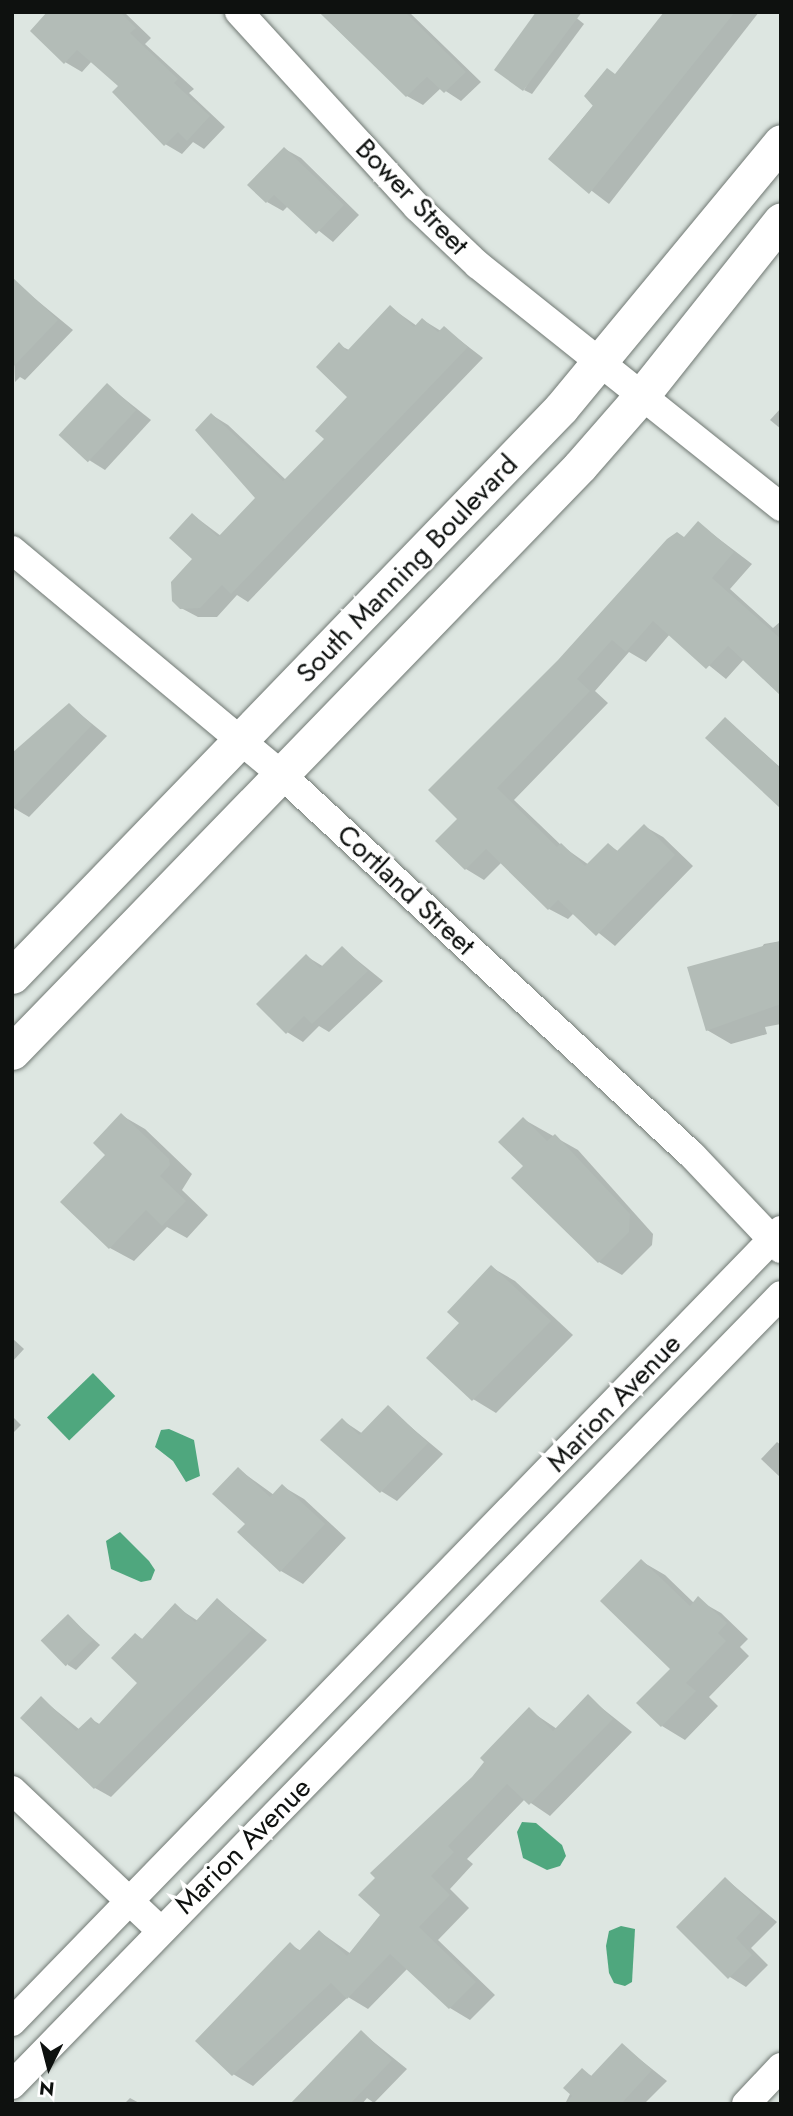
<!DOCTYPE html>
<html>
<head>
<meta charset="utf-8">
<style>
	body { margin:0 }
	#map { position:relative; width:793px; height:2116px; overflow:hidden; background:#dde6e1; font-family:Jost,sans-serif }
	div>[style] { position:absolute }
	.water>* { inset:0; background:#4fa77e; transform-origin:0 0 }
	.shadow>* { inset:0; background:#0003 }
	.building>* { inset:0; background:#b3bcb7; transform-origin:0 0 }
	.roads { filter:drop-shadow(0 0 2px #707873) drop-shadow(0 0 2px #707873) }
	.minor>* { height:28px; margin:-14px; padding:0 14px; transform-origin:14px; border-radius:14px; background:#fff }
	.tertiary>* { height:35px; margin:-17.5px; padding:0 17.5px; transform-origin:17.5px; border-radius:17.5px; background:#fff }
	span { translate:-50% -50%; white-space:nowrap; text-align:center; line-height:1.15; -webkit-text-stroke:6px #fff; paint-order:stroke }
	.street-label { font-size:28px; color:#0e110f }
	.frame { position:absolute; inset:0; border:14px solid #0e110f; pointer-events:none }
	.north { position:absolute; left:14px; top:2032px; width:70px; height:70px; -webkit-text-stroke:5px #fff; paint-order:stroke; rotate:186deg; font-size:19px; font-weight:700; line-height:28px; text-align:center; color:#0e110f }
	.north::after { content:''; display:block; margin:auto; width:24px; height:32px; background:#0e110f; clip-path:polygon(50% 0,100% 100%,50% 72%,0 100%) }
</style>
</head>
<body>
<div id="map">
	<div class="water">
		<i style="left:93px;top:1373px;width:32px;height:64px;rotate:46deg"></i>
		<i style="clip-path:polygon(169px 1429px,194px 1440px,200px 1476px,186px 1482px,173px 1461px,155px 1447px,161px 1430px)"></i>
		<i style="clip-path:polygon(120px 1532px,149px 1561px,155px 1570px,151px 1580px,141px 1582px,111px 1569px,106px 1541px)"></i>
		<i style="clip-path:polygon(522px 1822px,536px 1823px,562px 1845px,566px 1856px,560px 1866px,547px 1870px,523px 1858px,517px 1832px)"></i>
		<i style="clip-path:polygon(621px 1926px,635px 1929px,632px 1982px,625px 1986px,614px 1983px,609px 1973px,606px 1946px,609px 1931px)"></i>
	</div>
	<div class="shadow">
		<i style="clip-path:polygon(50px 12px,124px 12px,151px 38px,145px 44px,194px 89px,189px 93px,225px 127px,204px 149px,193px 142px,182px 154px,165px 144px,120px 86px,92px 61px,82px 72px,65px 62px)"></i>
		<i style="clip-path:polygon(319px 12px,409px 12px,481px 82px,461px 101px,441px 88px,423px 105px,407px 96px)"></i>
		<i style="clip-path:polygon(569px 12px,584px 24px,532px 94px,524px 90px)"></i>
		<i style="clip-path:polygon(668px 12px,759px 12px,609px 204px,550px 159px)"></i>
		<i style="clip-path:polygon(285px 149px,301px 158px,359px 215px,333px 242px,288px 206px,283px 211px,267px 202px)"></i>
		<i style="clip-path:polygon(22px 288px,73px 330px,25px 380px,20px 377px,15px 382px,12px 298px)"></i>
		<i style="clip-path:polygon(390px 307px,417px 326px,423px 320px,441px 331px,444px 328px,483px 358px,248px 602px,237px 595px,217px 617px,198px 617px,181px 608px,194px 559px,193px 515px,221px 536px,258px 499px,212px 415px,228px 425px,286px 480px,327px 439px,350px 397px,339px 345px,349px 350px)"></i>
		<i style="clip-path:polygon(107px 385px,151px 420px,105px 470px,89px 460px)"></i>
		<i style="clip-path:polygon(781px 408px,781px 429px,770px 420px)"></i>
		<i style="clip-path:polygon(698px 523px,752px 564px,730px 589px,773px 628px,781px 621px,781px 691px,745px 658px,726px 679px,670px 634px,646px 662px,629px 652px,595px 691px,608px 703px,514px 800px,562px 846px,589px 865px,609px 845px,619px 852px,644px 826px,663px 837px,693px 866px,615px 946px,574px 913px,568px 919px,549px 909px,502px 862px,484px 880px,466px 869px,460px 819px)"></i>
		<i style="clip-path:polygon(69px 705px,107px 736px,29px 817px,12px 807px,12px 755px)"></i>
		<i style="clip-path:polygon(726px 719px,781px 768px,781px 807px)"></i>
		<i style="clip-path:polygon(781px 941px,781px 1024px,765px 1027px,767px 1034px,731px 1044px,707px 1030px,764px 944px)"></i>
		<i style="clip-path:polygon(342px 948px,383px 981px,329px 1032px,319px 1026px,303px 1042px,287px 1032px,306px 956px,324px 967px)"></i>
		<i style="clip-path:polygon(121px 1115px,145px 1129px,192px 1174px,182px 1190px,208px 1215px,187px 1238px,167px 1227px,134px 1261px,110px 1248px,63px 1202px,108px 1155px)"></i>
		<i style="clip-path:polygon(523px 1119px,578px 1150px,653px 1234px,652px 1245px,622px 1275px,599px 1262px,525px 1166px)"></i>
		<i style="clip-path:polygon(491px 1267px,515px 1281px,573px 1335px,496px 1413px,473px 1399px,462px 1323px)"></i>
		<i style="clip-path:polygon(12px 1338px,24px 1349px,12px 1362px)"></i>
		<i style="clip-path:polygon(388px 1408px,443px 1454px,397px 1501px,381px 1491px,342px 1420px,363px 1434px)"></i>
		<i style="clip-path:polygon(12px 1416px,21px 1425px,12px 1434px)"></i>
		<i style="clip-path:polygon(777px 1442px,781px 1445px,781px 1478px,761px 1459px)"></i>
		<i style="clip-path:polygon(238px 1469px,274px 1495px,282px 1486px,304px 1499px,346px 1538px,303px 1584px,281px 1571px,239px 1532px,247px 1524px)"></i>
		<i style="clip-path:polygon(641px 1561px,665px 1575px,694px 1603px,698px 1600px,721px 1613px,748px 1639px,740px 1647px,749px 1656px,709px 1697px,718px 1706px,685px 1740px,662px 1726px,672px 1669px)"></i>
		<i style="clip-path:polygon(218px 1600px,267px 1640px,111px 1797px,95px 1788px,42px 1699px,80px 1730px,91px 1719px,101px 1725px,140px 1683px,135px 1635px,144px 1640px,175px 1606px,198px 1621px)"></i>
		<i style="clip-path:polygon(68px 1616px,100px 1645px,76px 1670px,68px 1665px)"></i>
		<i style="clip-path:polygon(588px 1697px,632px 1732px,550px 1816px,525px 1799px,467px 1859px,473px 1864px,450px 1889px,469px 1908px,438px 1940px,495px 1995px,470px 2020px,450px 2008px,408px 1968px,368px 2009px,348px 1997px,253px 2086px,233px 2074px,291px 1945px,301px 1951px,320px 1932px,351px 1954px,382px 1915px,474px 1778px,529px 1710px,557px 1729px)"></i>
		<i style="clip-path:polygon(726px 1879px,777px 1922px,751px 1948px,768px 1965px,746px 1987px,730px 1977px)"></i>
		<i style="clip-path:polygon(361px 2032px,407px 2069px,374px 2103px,367px 2098px,362px 2104px,291px 2104px)"></i>
		<i style="clip-path:polygon(622px 2045px,667px 2081px,644px 2104px,565px 2104px,582px 2070px,593px 2077px)"></i>
		<i style="clip-path:polygon(130px 2098px,141px 2104px,124px 2104px)"></i>
	</div>
	<div class="building">
		<i style="clip-path:polygon(47px 12px,120px 12px,136px 28px,130px 33px,178px 79px,174px 83px,210px 116px,187px 141px,178px 132px,164px 146px,112px 92px,118px 86px,77px 50px,64px 64px,30px 31px)"></i>
		<i style="clip-path:polygon(319px 12px,405px 12px,466px 72px,444px 93px,427px 77px,406px 97px)"></i>
		<i style="clip-path:polygon(536px 12px,582px 12px,523px 91px,494px 70px)"></i>
		<i style="clip-path:polygon(664px 12px,735px 12px,589px 194px,548px 159px,593px 106px,584px 96px,607px 68px,615px 74px)"></i>
		<i style="clip-path:polygon(284px 147px,344px 205px,316px 234px,274px 195px,266px 203px,247px 185px)"></i>
		<i style="clip-path:polygon(12px 277px,58px 320px,12px 368px)"></i>
		<i style="clip-path:polygon(390px 305px,414px 327px,422px 318px,438px 332px,444px 326px,468px 347px,231px 594px,222px 585px,200px 608px,180px 609px,172px 601px,171px 582px,192px 559px,169px 538px,192px 513px,218px 537px,255px 498px,195px 430px,211px 413px,283px 481px,324px 439px,315px 431px,347px 397px,316px 367px,339px 342px,347px 351px)"></i>
		<i style="left:107px;top:383px;width:40px;height:71px;rotate:43deg"></i>
		<i style="clip-path:polygon(698px 521px,734px 552px,712px 578px,781px 639px,781px 696px,728px 646px,706px 669px,653px 621px,626px 652px,612px 640px,577px 679px,590px 691px,497px 788px,557px 847px,561px 843px,585px 866px,608px 843px,617px 851px,644px 824px,675px 855px,596px 936px,558px 900px,548px 910px,486px 849px,465px 870px,435px 841px,457px 819px,428px 790px,558px 660px,667px 539px,677px 532px,684px 537px)"></i>
		<i style="clip-path:polygon(69px 703px,92px 725px,12px 809px,12px 753px)"></i>
		<i style="clip-path:polygon(725px 717px,781px 769px,781px 809px,705px 738px)"></i>
		<i style="clip-path:polygon(781px 941px,781px 1004px,706px 1031px,687px 967px)"></i>
		<i style="clip-path:polygon(342px 946px,368px 971px,312px 1024px,304px 1016px,286px 1034px,256px 1004px,306px 954px,320px 968px)"></i>
		<i style="clip-path:polygon(121px 1113px,169px 1159px,170px 1165px,160px 1176px,186px 1201px,162px 1226px,146px 1210px,109px 1249px,60px 1202px,105px 1155px,93px 1143px)"></i>
		<i style="clip-path:polygon(523px 1117px,547px 1141px,555px 1134px,630px 1214px,629px 1232px,598px 1263px,511px 1178px,523px 1166px,498px 1142px)"></i>
		<i style="clip-path:polygon(491px 1265px,551px 1321px,472px 1401px,426px 1358px,459px 1323px,447px 1312px)"></i>
		<i style="clip-path:polygon(388px 1405px,428px 1443px,380px 1493px,320px 1440px,342px 1418px,359px 1435px)"></i>
		<i style="clip-path:polygon(238px 1467px,270px 1497px,282px 1484px,325px 1524px,280px 1572px,237px 1532px,245px 1524px,212px 1494px)"></i>
		<i style="clip-path:polygon(641px 1559px,690px 1606px,698px 1596px,727px 1623px,718px 1633px,726px 1641px,686px 1683px,696px 1691px,661px 1727px,636px 1703px,670px 1669px,600px 1601px)"></i>
		<i style="clip-path:polygon(217px 1598px,252px 1630px,94px 1789px,20px 1718px,41px 1696px,76px 1731px,91px 1717px,98px 1725px,137px 1683px,111px 1658px,135px 1633px,142px 1639px,175px 1603px,195px 1622px)"></i>
		<i style="left:68px;top:1614px;width:36px;height:38px;rotate:46deg"></i>
		<i style="clip-path:polygon(588px 1694px,613px 1719px,529px 1805px,507px 1784px,448px 1846px,454px 1852px,431px 1876px,450px 1895px,419px 1927px,476px 1982px,449px 2009px,390px 1954px,347px 1999px,331px 1983px,232px 2076px,195px 2041px,290px 1942px,299px 1951px,319px 1930px,347px 1956px,380px 1915px,358px 1895px,375px 1878px,370px 1873px,472px 1777px,484px 1762px,480px 1758px,529px 1707px,553px 1731px)"></i>
		<i style="clip-path:polygon(725px 1877px,761px 1912px,736px 1938px,752px 1955px,728px 1979px,676px 1927px)"></i>
		<i style="clip-path:polygon(361px 2030px,392px 2060px,350px 2104px,290px 2104px)"></i>
		<i style="clip-path:polygon(622px 2043px,652px 2070px,621px 2104px,565px 2104px,572px 2096px,563px 2088px,582px 2068px,591px 2076px)"></i>
	</div>
	<div class="roads">
		<div class="minor">
			<i style="left:239px;top:12px;width:264px;rotate:47.6deg"></i>
			<i style="left:417px;top:207px;width:84px;rotate:43.6deg"></i>
			<i style="left:478px;top:265px;width:388px;rotate:38.6deg"></i>
			<i style="left:12px;top:550px;width:353px;rotate:39.8deg"></i>
			<i style="left:283px;top:776px;width:559px;rotate:42.83deg"></i>
			<i style="left:693px;top:1156px;width:128px;rotate:46.6deg"></i>
			<i style="left:12px;top:1790px;width:204px;rotate:43.4deg"></i>
			<i style="left:12px;top:2022px;width:1104px;rotate:-45.84deg"></i>
			<i style="left:12px;top:2085px;width:1102px;rotate:-45.77deg"></i>
			<i style="left:746px;top:2104px;width:51px;rotate:-46.6deg"></i>
		</div>
		<div class="tertiary">
			<i style="left:12px;top:976px;width:790px;rotate:-45.97deg"></i>
			<i style="left:561px;top:408px;width:345px;rotate:-50.4deg"></i>
			<i style="left:12px;top:1052px;width:816px;rotate:-45.89deg"></i>
			<i style="left:580px;top:466px;width:94px;rotate:-48.9deg"></i>
			<i style="left:642px;top:395px;width:223px;rotate:-51.5deg"></i>
		</div>
	</div>
	<div class="street-label">
		<span style="left:412px;top:197px;rotate:46deg">Bower Street</span>
		<span style="left:407px;top:569px;rotate:-46deg">South Manning Boulevard</span>
		<span style="left:406px;top:890px;rotate:43deg">Cortland Street</span>
		<span style="left:614px;top:1403px;rotate:-46deg">Marion Avenue</span>
		<span style="left:243px;top:1846px;rotate:-45deg">Marion Avenue</span>
	</div>
	<div class="frame"></div>
	<div class="north">N</div>
</div>
</body>
</html>
